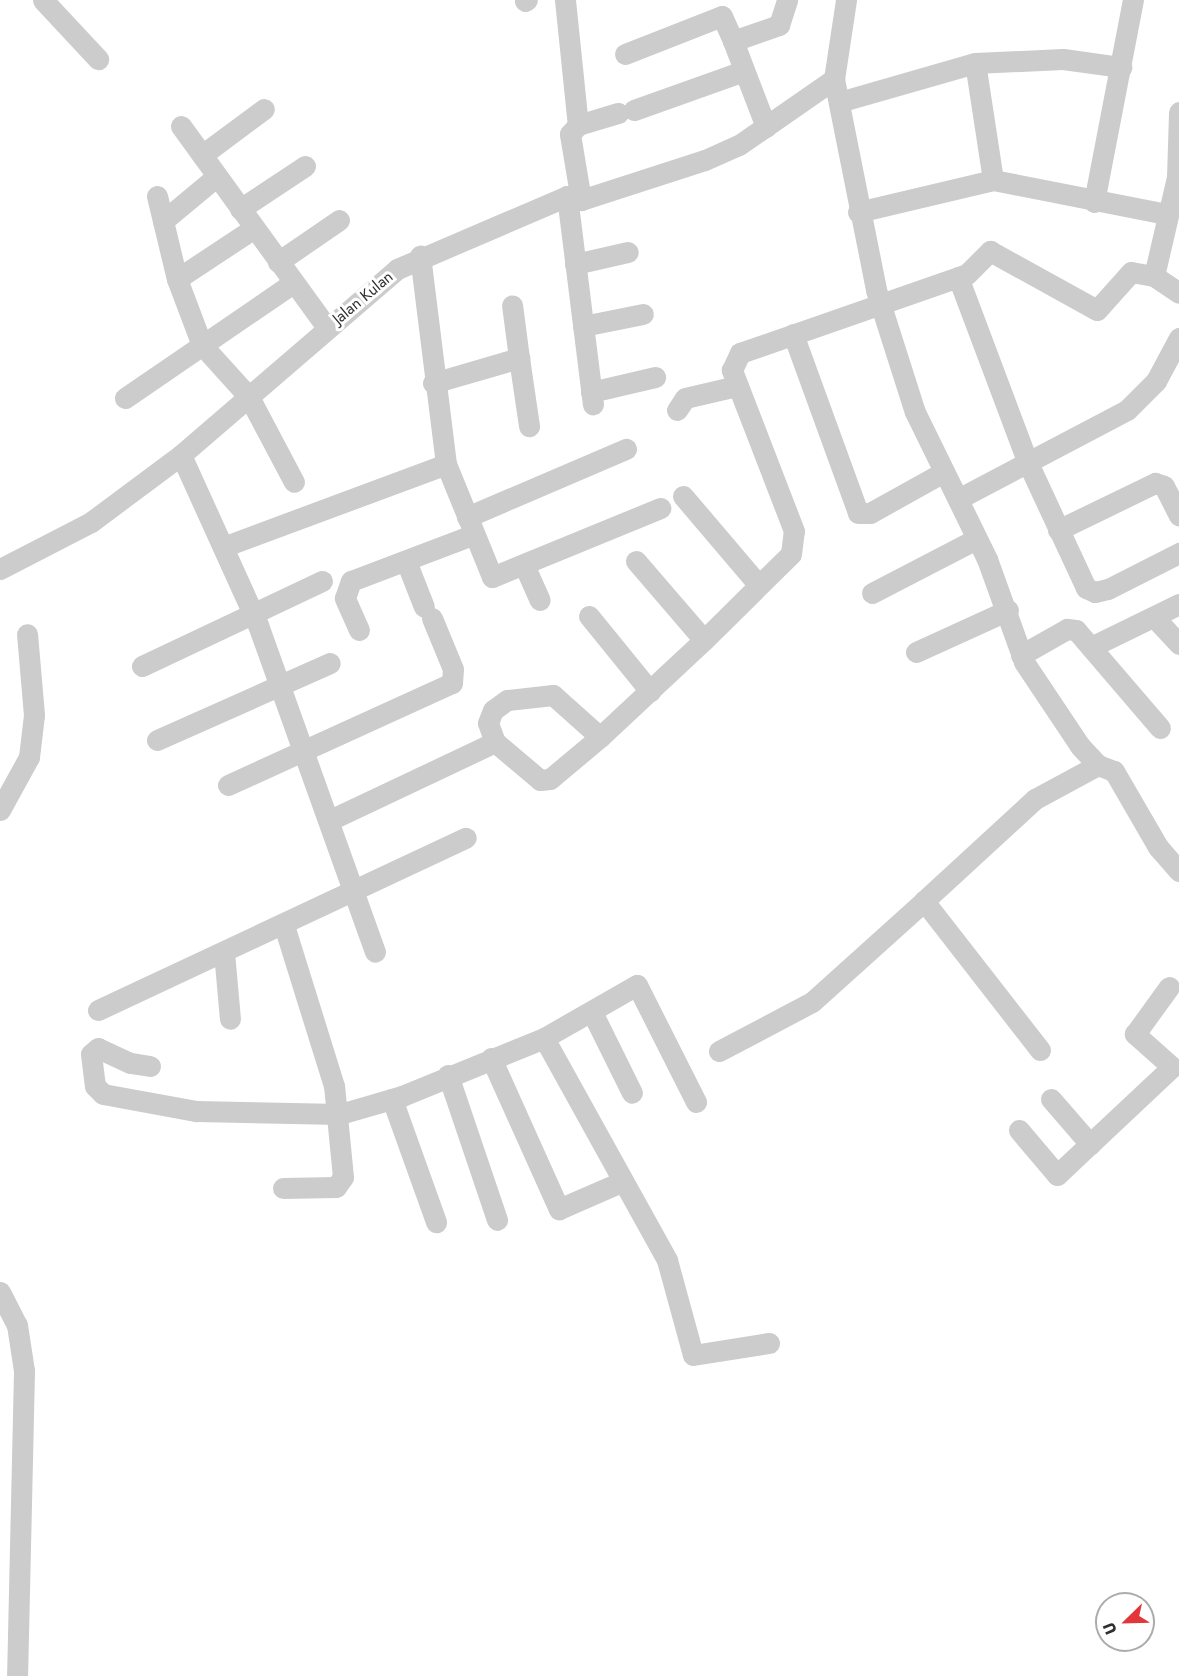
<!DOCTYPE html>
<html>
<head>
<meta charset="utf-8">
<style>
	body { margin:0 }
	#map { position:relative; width:1179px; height:1676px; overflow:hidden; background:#fff; font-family:Jost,sans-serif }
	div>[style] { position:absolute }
	.minor>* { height:21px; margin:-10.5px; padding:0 10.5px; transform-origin:10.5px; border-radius:10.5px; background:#ccc }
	span { translate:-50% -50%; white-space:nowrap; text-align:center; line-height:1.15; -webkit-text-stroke:6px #fff; paint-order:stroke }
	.street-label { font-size:16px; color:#2f2f2f }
	.north { position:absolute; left:1095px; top:1592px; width:60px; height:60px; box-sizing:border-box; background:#fff; border:2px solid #acacac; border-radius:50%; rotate:247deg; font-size:16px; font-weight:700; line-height:24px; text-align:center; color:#2f2f2f }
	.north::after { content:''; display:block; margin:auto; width:21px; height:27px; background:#e2363a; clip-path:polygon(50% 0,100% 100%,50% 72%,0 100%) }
</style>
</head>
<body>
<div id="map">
	<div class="minor">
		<i style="left:43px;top:0;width:81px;rotate:47deg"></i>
		<i style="left:565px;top:0;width:126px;rotate:84.1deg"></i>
		<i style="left:846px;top:0;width:80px;rotate:98.6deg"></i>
		<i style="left:834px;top:79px;width:215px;rotate:78.7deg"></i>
		<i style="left:876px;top:290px;width:128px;rotate:72.3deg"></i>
		<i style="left:915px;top:412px;width:164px;rotate:63.9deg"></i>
		<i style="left:987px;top:559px;width:109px;rotate:70.2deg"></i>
		<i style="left:1024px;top:662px;width:101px;rotate:56.3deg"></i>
		<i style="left:1080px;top:746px;width:26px;rotate:47deg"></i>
		<i style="left:1098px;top:765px;width:17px;rotate:21deg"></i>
		<i style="left:1114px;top:771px;width:88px;rotate:59.9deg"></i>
		<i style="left:1158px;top:847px;width:32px;rotate:49deg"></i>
		<i style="left:525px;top:1px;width:2px;rotate:-27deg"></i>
		<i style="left:625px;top:54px;width:104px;rotate:-21.4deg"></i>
		<i style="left:722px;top:16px;width:27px;rotate:66deg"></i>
		<i style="left:839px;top:102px;width:141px;rotate:-16deg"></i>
		<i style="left:975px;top:63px;width:88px;rotate:-2.6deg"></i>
		<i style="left:1063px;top:59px;width:59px;rotate:7.9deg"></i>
		<i style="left:634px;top:110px;width:114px;rotate:-19.6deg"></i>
		<i style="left:181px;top:126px;width:249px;rotate:54.1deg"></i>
		<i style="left:766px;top:127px;width:92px;rotate:-111deg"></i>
		<i style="left:733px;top:41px;width:49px;rotate:-19.2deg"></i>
		<i style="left:779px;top:25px;width:26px;rotate:-72deg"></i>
		<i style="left:202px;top:155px;width:77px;rotate:-36.6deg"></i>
		<i style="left:993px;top:180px;width:176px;rotate:11.1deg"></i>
		<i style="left:157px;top:196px;width:85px;rotate:76.5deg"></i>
		<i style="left:177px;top:279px;width:71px;rotate:69.3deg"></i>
		<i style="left:202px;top:345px;width:70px;rotate:47.9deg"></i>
		<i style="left:249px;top:397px;width:96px;rotate:62.1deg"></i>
		<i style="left:567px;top:196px;width:210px;rotate:82.9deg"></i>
		<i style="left:581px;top:200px;width:67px;rotate:-99.5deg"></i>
		<i style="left:570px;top:134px;width:12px;rotate:-48deg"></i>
		<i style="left:578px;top:125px;width:42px;rotate:-16.7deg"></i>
		<i style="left:1094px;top:202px;width:206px;rotate:-79.1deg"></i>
		<i style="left:240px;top:209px;width:78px;rotate:-33.5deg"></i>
		<i style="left:858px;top:212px;width:139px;rotate:-13.3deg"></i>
		<i style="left:993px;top:180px;width:118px;rotate:-98.7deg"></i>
		<i style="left:163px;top:221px;width:70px;rotate:-39.8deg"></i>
		<i style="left:278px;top:262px;width:74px;rotate:-34.5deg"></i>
		<i style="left:575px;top:264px;width:54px;rotate:-12.8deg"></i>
		<i style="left:1154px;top:276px;width:102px;rotate:-76.9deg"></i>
		<i style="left:1177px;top:177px;width:65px;rotate:-88.2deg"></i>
		<i style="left:958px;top:277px;width:199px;rotate:69.4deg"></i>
		<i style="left:1028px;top:463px;width:138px;rotate:65.1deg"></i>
		<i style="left:1086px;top:588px;width:10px;rotate:24deg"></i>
		<i style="left:1095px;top:592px;width:13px;rotate:-13deg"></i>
		<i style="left:1108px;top:589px;width:80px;rotate:-26.9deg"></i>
		<i style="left:177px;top:279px;width:92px;rotate:-33.5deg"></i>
		<i style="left:583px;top:326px;width:61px;rotate:-11.3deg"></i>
		<i style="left:793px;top:334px;width:190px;rotate:70deg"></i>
		<i style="left:858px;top:513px;width:12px"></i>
		<i style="left:870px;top:513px;width:82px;rotate:-29.1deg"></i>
		<i style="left:519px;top:358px;width:69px;rotate:81.6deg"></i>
		<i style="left:433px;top:383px;width:90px;rotate:-16.2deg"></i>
		<i style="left:519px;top:358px;width:53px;rotate:-97.5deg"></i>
		<i style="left:591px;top:392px;width:66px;rotate:-13.2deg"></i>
		<i style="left:125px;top:398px;width:204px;rotate:-34.4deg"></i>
		<i style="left:677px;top:410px;width:14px;rotate:-56deg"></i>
		<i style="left:685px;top:398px;width:53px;rotate:-13deg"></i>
		<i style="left:181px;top:455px;width:187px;rotate:65.6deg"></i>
		<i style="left:258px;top:625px;width:347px;rotate:70.3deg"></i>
		<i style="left:446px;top:464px;width:122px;rotate:67.8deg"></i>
		<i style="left:492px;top:577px;width:182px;rotate:-22.3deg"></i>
		<i style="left:683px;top:496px;width:116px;rotate:49.6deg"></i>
		<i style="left:958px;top:499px;width:191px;rotate:-27.8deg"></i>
		<i style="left:1127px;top:410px;width:41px;rotate:-45deg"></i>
		<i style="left:1156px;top:381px;width:49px;rotate:-61.9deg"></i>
		<i style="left:467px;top:517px;width:173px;rotate:-23.2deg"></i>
		<i style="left:1058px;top:530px;width:108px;rotate:-25.9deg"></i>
		<i style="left:1155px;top:483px;width:9px;rotate:18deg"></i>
		<i style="left:1164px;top:486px;width:33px;rotate:63deg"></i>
		<i style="left:223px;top:547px;width:238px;rotate:-20.4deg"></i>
		<i style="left:446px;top:464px;width:210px;rotate:-97.1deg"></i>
		<i style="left:406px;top:561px;width:49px;rotate:68.6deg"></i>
		<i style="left:636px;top:561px;width:104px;rotate:49.3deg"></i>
		<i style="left:525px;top:567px;width:36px;rotate:66deg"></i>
		<i style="left:0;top:569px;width:102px;rotate:-27.3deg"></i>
		<i style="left:91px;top:522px;width:112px;rotate:-36.7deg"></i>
		<i style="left:181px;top:455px;width:285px;rotate:-40.7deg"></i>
		<i style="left:397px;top:269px;width:185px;rotate:-23.2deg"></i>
		<i style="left:567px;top:196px;width:15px;rotate:16deg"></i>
		<i style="left:581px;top:200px;width:130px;rotate:-17.9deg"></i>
		<i style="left:705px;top:160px;width:37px;rotate:-24deg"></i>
		<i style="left:739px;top:145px;width:116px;rotate:-34.8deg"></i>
		<i style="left:872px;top:593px;width:117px;rotate:-27.4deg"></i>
		<i style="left:589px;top:616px;width:97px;rotate:50.9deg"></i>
		<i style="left:1154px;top:617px;width:37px;rotate:47deg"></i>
		<i style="left:359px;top:630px;width:35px;rotate:-114deg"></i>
		<i style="left:345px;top:598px;width:18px;rotate:-71deg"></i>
		<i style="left:351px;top:581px;width:129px;rotate:-20.8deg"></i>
		<i style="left:1091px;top:647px;width:98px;rotate:-26deg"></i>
		<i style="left:916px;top:652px;width:101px;rotate:-24.5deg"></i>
		<i style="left:1021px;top:655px;width:53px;rotate:-29.5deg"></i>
		<i style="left:1067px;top:629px;width:9px;rotate:6deg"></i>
		<i style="left:1076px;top:630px;width:129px;rotate:49.4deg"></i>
		<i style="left:142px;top:666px;width:199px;rotate:-25.3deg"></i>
		<i style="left:600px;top:737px;width:63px;rotate:-138.2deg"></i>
		<i style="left:553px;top:695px;width:46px;rotate:173.8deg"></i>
		<i style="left:507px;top:700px;width:17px;rotate:144deg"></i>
		<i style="left:493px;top:710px;width:14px;rotate:111deg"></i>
		<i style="left:488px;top:723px;width:20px;rotate:70deg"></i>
		<i style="left:495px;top:742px;width:59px;rotate:40.2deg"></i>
		<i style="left:540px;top:780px;width:10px;rotate:-6deg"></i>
		<i style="left:550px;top:779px;width:65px;rotate:-40deg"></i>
		<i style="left:600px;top:737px;width:142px;rotate:-43deg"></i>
		<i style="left:704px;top:640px;width:122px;rotate:-44.7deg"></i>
		<i style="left:791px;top:554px;width:23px;rotate:-83deg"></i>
		<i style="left:794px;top:531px;width:173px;rotate:-111.1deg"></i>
		<i style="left:732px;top:370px;width:19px;rotate:-65deg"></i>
		<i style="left:740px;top:353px;width:240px;rotate:-19.2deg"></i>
		<i style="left:967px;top:274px;width:33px;rotate:-45deg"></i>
		<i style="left:990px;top:251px;width:122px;rotate:28.9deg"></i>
		<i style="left:1097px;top:310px;width:51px;rotate:-48.2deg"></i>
		<i style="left:1131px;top:272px;width:23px;rotate:10deg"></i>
		<i style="left:1154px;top:276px;width:30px;rotate:34deg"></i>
		<i style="left:157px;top:740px;width:189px;rotate:-24deg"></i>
		<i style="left:228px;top:785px;width:246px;rotate:-24.5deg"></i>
		<i style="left:452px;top:683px;width:14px;rotate:-86deg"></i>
		<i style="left:453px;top:669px;width:55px;rotate:-112.4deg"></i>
		<i style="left:0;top:810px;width:60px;rotate:-61.3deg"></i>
		<i style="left:29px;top:757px;width:42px;rotate:-83.2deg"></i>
		<i style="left:34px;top:715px;width:81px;rotate:-94.9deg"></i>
		<i style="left:330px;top:820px;width:183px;rotate:-25.3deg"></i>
		<i style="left:224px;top:952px;width:67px;rotate:84.9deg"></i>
		<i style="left:98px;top:1010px;width:406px;rotate:-25.1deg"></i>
		<i style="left:592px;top:1012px;width:90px;rotate:63.7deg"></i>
		<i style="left:544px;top:1038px;width:254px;rotate:61deg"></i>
		<i style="left:667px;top:1260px;width:98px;rotate:74.7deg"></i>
		<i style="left:693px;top:1355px;width:77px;rotate:-9deg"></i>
		<i style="left:1040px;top:1050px;width:189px;rotate:-127.9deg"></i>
		<i style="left:924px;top:901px;width:151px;rotate:-42.6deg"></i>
		<i style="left:1035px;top:799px;width:72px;rotate:-28.4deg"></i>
		<i style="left:719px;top:1051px;width:105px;rotate:-27.8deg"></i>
		<i style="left:812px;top:1002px;width:151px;rotate:-42deg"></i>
		<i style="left:491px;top:1058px;width:166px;rotate:65.8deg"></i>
		<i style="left:559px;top:1209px;width:68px;rotate:-23.5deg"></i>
		<i style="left:150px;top:1066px;width:20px;rotate:-171deg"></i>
		<i style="left:130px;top:1063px;width:35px;rotate:-155deg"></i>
		<i style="left:98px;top:1048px;width:9px;rotate:139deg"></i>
		<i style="left:91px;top:1054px;width:32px;rotate:83deg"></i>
		<i style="left:95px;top:1086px;width:11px;rotate:45deg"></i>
		<i style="left:103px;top:1094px;width:95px;rotate:10.4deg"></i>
		<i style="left:196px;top:1111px;width:144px;rotate:1.2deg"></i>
		<i style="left:340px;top:1114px;width:65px;rotate:-16.2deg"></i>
		<i style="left:402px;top:1096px;width:153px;rotate:-22.2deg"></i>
		<i style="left:544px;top:1038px;width:107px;rotate:-29.7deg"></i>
		<i style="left:637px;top:985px;width:131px;rotate:63.2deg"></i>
		<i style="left:448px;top:1075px;width:153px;rotate:71.3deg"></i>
		<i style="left:392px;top:1099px;width:131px;rotate:70.3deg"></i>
		<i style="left:1051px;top:1099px;width:60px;rotate:49.1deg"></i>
		<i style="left:1090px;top:1144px;width:112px;rotate:-43.2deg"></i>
		<i style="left:1172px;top:1067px;width:50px;rotate:-138.3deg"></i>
		<i style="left:1135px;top:1034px;width:58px;rotate:-54.1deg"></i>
		<i style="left:1019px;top:1130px;width:59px;rotate:49.8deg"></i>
		<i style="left:1057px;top:1175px;width:45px;rotate:-43.2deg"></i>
		<i style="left:283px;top:1188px;width:53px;rotate:-1.1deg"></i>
		<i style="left:336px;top:1187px;width:12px;rotate:-55deg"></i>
		<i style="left:343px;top:1177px;width:91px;rotate:-95.6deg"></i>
		<i style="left:334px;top:1086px;width:169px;rotate:-107.3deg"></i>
		<i style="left:0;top:1292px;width:37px;rotate:63deg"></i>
		<i style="left:17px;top:1325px;width:47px;rotate:81.3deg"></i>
		<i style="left:24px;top:1371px;width:305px;rotate:91.3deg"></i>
	</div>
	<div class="street-label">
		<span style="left:363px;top:298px;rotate:-40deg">Jalan Kulan</span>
	</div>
	<div class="north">U</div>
</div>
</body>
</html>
